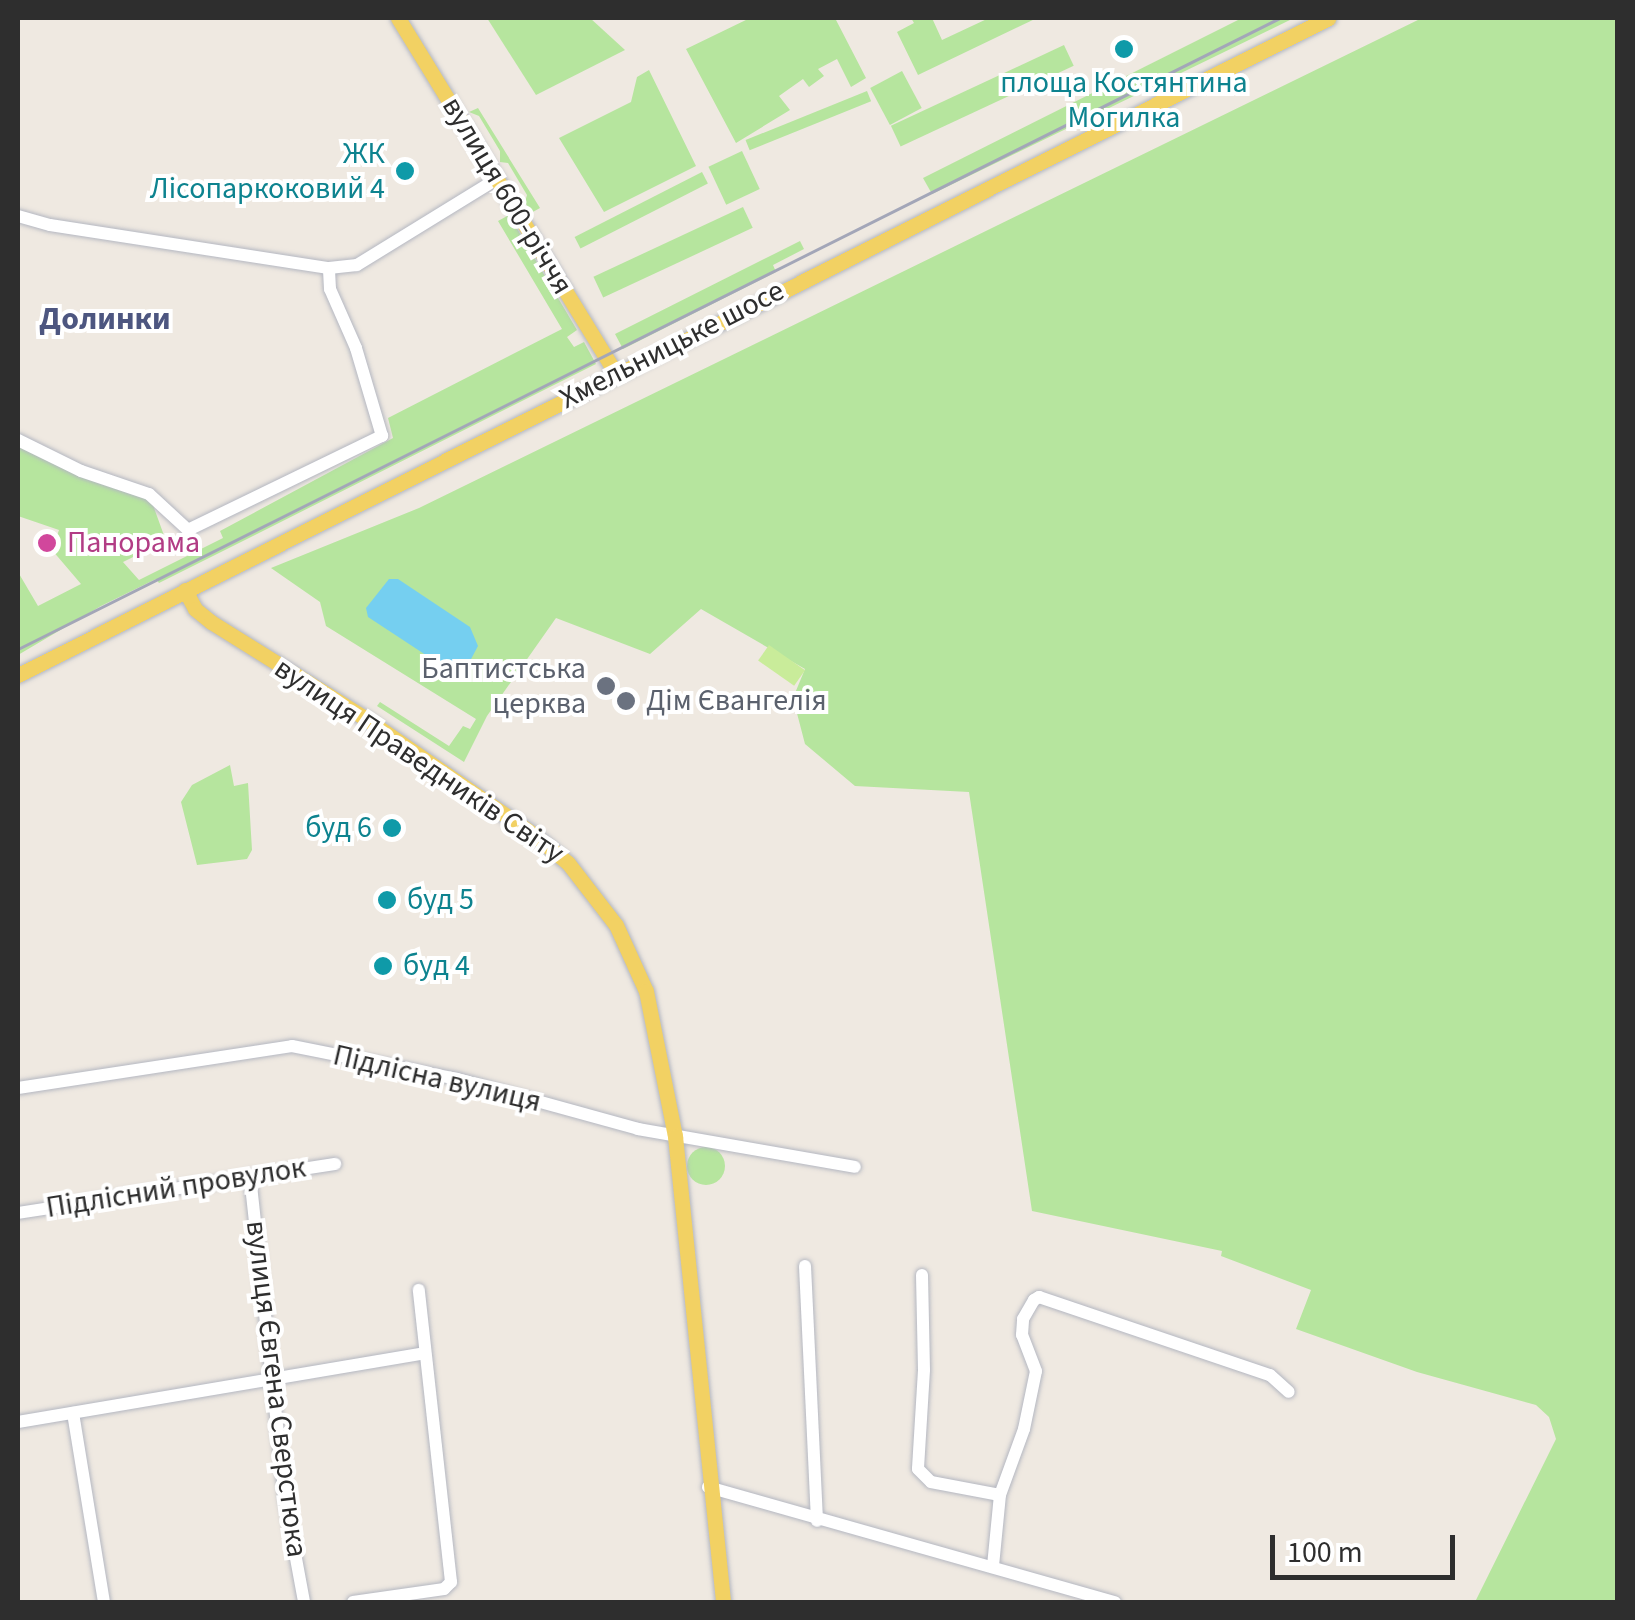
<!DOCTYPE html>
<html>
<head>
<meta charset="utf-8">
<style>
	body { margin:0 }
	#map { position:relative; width:1635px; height:1620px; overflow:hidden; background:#efe9e1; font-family:"Source Sans 3",sans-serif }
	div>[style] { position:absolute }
	.green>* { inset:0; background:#b6e59e; transform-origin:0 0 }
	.round { border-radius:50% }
	.pitch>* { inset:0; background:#c9ec9a; transform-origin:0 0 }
	.water>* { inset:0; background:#75cff0 }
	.roads { filter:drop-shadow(0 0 2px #b4b7c1) drop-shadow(0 0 2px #b4b7c1) }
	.minor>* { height:12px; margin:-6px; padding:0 6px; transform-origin:6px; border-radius:6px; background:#fff }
	.major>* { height:15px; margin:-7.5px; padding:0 7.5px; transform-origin:7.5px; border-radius:7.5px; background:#f2d163 }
	.tram>* { height:2.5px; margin:-1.25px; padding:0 1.25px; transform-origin:1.25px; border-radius:1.25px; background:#a3a6b8 }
	.dots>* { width:28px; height:28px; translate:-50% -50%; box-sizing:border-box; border:5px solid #fff; border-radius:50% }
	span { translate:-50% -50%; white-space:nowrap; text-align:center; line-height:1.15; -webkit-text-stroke:8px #fff; paint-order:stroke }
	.culture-label { font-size:30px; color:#0d838f }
	.right { translate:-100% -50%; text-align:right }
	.left { translate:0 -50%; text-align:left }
	.street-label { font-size:30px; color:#2e2e2e }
	.hotel-label { font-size:30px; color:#b23c85 }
	.worship-label { font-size:30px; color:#5b616d }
	.neighbourhood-label { font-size:32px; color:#4d5680; font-weight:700 }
	.frame { position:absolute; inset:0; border:20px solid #2e2e2e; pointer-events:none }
	.scale { position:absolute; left:1270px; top:1535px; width:185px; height:45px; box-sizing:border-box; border:5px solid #2e2e2e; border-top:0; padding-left:12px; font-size:30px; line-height:35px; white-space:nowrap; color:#2e2e2e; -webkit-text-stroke:8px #fff; paint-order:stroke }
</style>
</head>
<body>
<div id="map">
	<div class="green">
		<i style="clip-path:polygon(487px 18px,590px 18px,625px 50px,536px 95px)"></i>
		<i style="clip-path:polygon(750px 18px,835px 18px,866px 78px,851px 87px,837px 59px,818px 69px,824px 76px,809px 87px,803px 79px,779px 96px,790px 110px,736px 143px,686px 49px)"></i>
		<i style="clip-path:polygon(911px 18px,932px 18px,942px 40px,989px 18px,1037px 18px,918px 75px,897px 32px,914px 23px)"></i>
		<i style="clip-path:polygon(1242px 18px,1294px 18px,932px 194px,923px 178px)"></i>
		<i style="clip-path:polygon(1422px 18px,1617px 18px,1617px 1602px,1475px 1602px,1556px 1439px,1549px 1417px,1536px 1405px,1417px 1372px,1296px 1329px,1311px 1290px,1221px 1256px,1222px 1251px,1032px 1211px,969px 792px,855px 786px,805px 744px,793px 698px,805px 669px,701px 609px,650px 654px,556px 618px,487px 716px,464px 762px,377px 706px,380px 702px,449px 746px,463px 726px,470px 729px,476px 719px,326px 626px,320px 602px,271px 568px,419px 508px)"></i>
		<i style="left:1064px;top:45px;width:23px;height:191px;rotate:65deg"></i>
		<i style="clip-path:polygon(649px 70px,696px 166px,604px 212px,559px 138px,631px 102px,637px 77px)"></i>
		<i style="left:902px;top:71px;width:42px;height:36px;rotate:62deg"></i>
		<i style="left:867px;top:91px;width:11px;height:131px;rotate:68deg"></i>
		<i style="clip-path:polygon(478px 108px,540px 208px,531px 213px,525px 202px,527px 195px,508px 163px,500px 162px,500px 151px,479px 116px,469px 112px)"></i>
		<i style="left:742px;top:151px;width:42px;height:37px;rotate:65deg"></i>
		<i style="left:702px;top:172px;width:13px;height:143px;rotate:63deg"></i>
		<i style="left:743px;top:207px;width:23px;height:165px;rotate:65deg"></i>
		<i style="clip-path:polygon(509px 215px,577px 330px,567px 337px,574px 347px,584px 342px,596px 364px,159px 583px,156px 579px,101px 606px,18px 655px,18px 572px,38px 606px,81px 584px,52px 550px,59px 530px,18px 516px,18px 440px,149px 494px,166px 541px,123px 562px,139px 580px,223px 538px,220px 531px,393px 438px,388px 418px,562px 329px,498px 221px)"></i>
		<i style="clip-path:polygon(800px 241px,804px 249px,773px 265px,776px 272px,623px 349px,615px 334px)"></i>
		<i style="clip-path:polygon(230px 765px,234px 786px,248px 783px,252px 850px,247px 859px,197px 865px,181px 802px,192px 785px)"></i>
		<i class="round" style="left:687px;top:1147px;width:38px;height:38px"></i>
	</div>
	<div class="pitch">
		<i style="left:769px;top:645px;width:44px;height:19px;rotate:35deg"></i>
	</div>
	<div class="water">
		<i style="clip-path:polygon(389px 579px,398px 579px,470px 627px,478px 646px,470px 661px,455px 668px,441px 665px,368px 617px,366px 608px)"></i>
	</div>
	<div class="roads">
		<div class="minor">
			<i style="left:18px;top:216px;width:33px;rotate:16deg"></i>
			<i style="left:50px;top:225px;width:282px;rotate:8.8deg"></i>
			<i style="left:329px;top:268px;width:28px;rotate:-6deg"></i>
			<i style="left:357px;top:265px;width:164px;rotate:-31.6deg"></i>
			<i style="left:18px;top:440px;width:70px;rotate:26.2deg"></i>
			<i style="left:81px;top:471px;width:72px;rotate:18.7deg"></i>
			<i style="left:149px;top:494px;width:53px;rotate:42.7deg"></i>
			<i style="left:188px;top:530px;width:216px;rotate:-25.9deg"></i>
			<i style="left:382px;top:436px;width:92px;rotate:-106.5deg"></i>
			<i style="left:356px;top:348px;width:64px;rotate:-113.8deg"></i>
			<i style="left:330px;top:289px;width:21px;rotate:-93deg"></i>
			<i style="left:18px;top:1088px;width:277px;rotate:-8.7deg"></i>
			<i style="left:292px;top:1046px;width:168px;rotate:11.3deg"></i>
			<i style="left:457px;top:1079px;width:188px;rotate:15.4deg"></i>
			<i style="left:638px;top:1129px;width:220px;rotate:9.9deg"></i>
			<i style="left:250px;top:1176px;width:325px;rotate:83.8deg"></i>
			<i style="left:285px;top:1499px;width:105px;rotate:79.5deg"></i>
			<i style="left:18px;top:1213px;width:321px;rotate:-8.8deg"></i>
			<i style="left:805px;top:1266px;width:255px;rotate:87.3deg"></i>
			<i style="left:922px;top:1275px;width:95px;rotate:88.8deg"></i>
			<i style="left:924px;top:1370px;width:99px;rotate:93.5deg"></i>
			<i style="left:918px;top:1469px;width:18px;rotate:45deg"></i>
			<i style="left:931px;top:1482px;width:70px;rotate:10.7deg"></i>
			<i style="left:73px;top:1413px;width:192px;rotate:80.7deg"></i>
			<i style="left:18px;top:1422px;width:412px;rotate:-9.6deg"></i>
			<i style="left:708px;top:1487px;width:423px;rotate:15.8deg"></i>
			<i style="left:993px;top:1566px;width:71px;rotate:-84.4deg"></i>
			<i style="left:1000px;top:1495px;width:70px;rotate:-70deg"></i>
			<i style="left:1024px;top:1429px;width:59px;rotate:-78.3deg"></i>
			<i style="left:1036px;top:1371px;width:39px;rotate:-111deg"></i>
			<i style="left:1022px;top:1335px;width:16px;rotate:-86deg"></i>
			<i style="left:1023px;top:1319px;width:22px;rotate:-60deg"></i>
			<i style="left:1034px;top:1300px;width:6px;rotate:-31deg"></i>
			<i style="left:1039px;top:1297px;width:244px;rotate:18.7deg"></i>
			<i style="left:1270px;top:1375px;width:25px;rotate:42deg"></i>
			<i style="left:353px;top:1602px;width:92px;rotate:-8.1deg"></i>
			<i style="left:444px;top:1589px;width:10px;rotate:-45deg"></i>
			<i style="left:451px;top:1582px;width:294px;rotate:-96.3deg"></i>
		</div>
		<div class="major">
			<i style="left:398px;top:18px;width:417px;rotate:58.5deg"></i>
			<i style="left:185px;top:590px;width:21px;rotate:62deg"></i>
			<i style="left:195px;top:609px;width:21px;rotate:39deg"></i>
			<i style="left:211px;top:622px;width:183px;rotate:32deg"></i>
			<i style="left:366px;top:719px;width:203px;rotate:34.6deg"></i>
			<i style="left:533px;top:834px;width:45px;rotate:39.6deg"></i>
			<i style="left:568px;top:863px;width:78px;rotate:52.3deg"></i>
			<i style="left:616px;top:925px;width:72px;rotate:65.6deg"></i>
			<i style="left:646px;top:991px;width:148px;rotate:78.7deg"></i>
			<i style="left:675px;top:1136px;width:468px;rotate:84.1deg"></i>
			<i style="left:18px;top:675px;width:1466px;rotate:-26.63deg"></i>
		</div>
	</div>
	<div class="tram">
		<i style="left:18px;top:649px;width:1411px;rotate:-26.57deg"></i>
	</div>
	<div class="dots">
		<i style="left:1124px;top:49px;background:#0f9aa8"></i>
		<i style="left:405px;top:171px;background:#0f9aa8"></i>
		<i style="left:47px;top:543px;background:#d1479c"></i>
		<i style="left:606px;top:686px;background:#6b7280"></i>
		<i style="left:626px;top:701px;background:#6b7280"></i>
		<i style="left:392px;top:828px;background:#0f9aa8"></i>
		<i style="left:387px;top:900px;background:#0f9aa8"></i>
		<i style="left:383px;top:966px;background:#0f9aa8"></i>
	</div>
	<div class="culture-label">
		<span style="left:1124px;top:100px">площа Костянтина<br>Могилка</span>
		<span class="right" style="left:385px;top:171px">ЖК<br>Лісопаркоковий 4</span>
		<span class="right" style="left:372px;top:828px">буд 6</span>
		<span class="left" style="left:407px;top:900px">буд 5</span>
		<span class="left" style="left:403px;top:966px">буд 4</span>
	</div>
	<div class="street-label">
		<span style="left:507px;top:196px;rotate:59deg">вулиця 600-річчя</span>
		<span style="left:672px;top:345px;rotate:-27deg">Хмельницьке шосе</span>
		<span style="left:419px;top:761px;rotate:34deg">вулиця Праведників Світу</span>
		<span style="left:437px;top:1079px;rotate:13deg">Підлісна вулиця</span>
		<span style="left:176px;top:1188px;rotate:-9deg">Підлісний провулок</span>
		<span style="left:276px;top:1389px;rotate:83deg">вулиця Євгена Сверстюка</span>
	</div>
	<div class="hotel-label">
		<span class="left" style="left:67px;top:543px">Панорама</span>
	</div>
	<div class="worship-label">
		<span class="right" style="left:586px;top:686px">Баптистська<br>церква</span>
		<span class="left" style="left:646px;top:701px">Дім Євангелія</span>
	</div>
	<div class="neighbourhood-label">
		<span style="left:105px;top:319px">Долинки</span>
	</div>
	<div class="frame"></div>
	<div class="scale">100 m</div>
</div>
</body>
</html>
